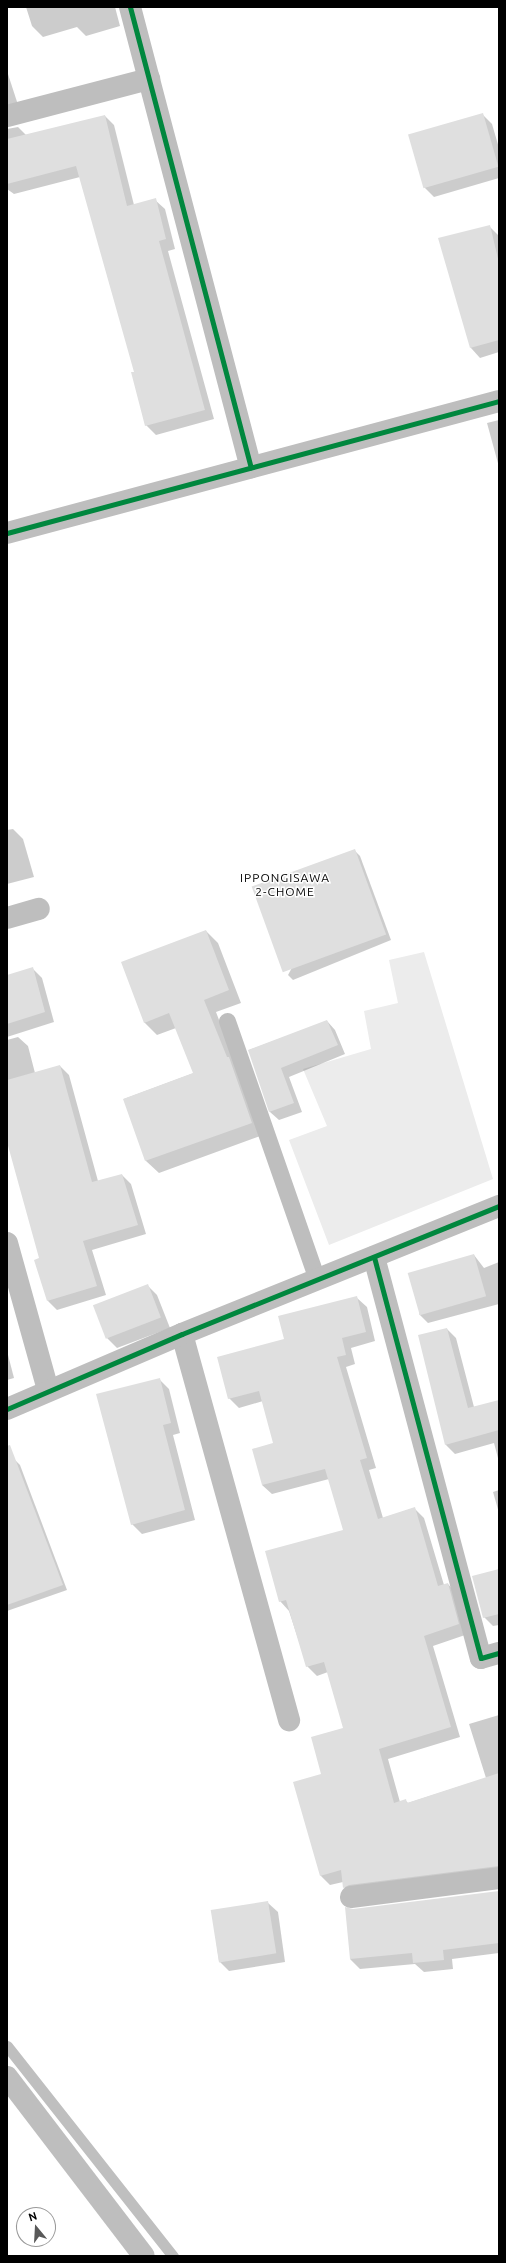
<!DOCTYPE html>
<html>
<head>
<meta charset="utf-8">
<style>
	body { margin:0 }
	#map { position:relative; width:506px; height:2263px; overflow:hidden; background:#fff; font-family:Ubuntu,sans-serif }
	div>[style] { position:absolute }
	.green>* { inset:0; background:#ececec }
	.shadow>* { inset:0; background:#0003 }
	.stream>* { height:11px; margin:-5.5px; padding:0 5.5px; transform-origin:5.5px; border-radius:5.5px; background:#bfbfbf }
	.building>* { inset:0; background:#dfdfdf; transform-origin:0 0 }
	.service>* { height:17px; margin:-8.5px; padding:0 8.5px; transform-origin:8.5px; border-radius:8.5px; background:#bebebe }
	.minor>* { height:22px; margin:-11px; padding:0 11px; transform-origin:11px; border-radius:11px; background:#bebebe }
	.cycleway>* { height:5px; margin:-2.5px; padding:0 2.5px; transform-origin:2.5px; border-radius:2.5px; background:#00873e }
	span { translate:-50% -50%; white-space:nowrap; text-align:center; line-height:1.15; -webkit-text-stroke:3px #fff; paint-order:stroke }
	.neighbourhood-label { font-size:12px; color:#000; letter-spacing:1px }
	.frame { position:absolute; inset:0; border:8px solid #000; pointer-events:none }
	.north { position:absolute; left:16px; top:2207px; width:40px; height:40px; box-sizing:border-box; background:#fff; border:1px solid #999; border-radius:50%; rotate:342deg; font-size:11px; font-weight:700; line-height:16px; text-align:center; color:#000 }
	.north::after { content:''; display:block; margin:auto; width:14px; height:18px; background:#595959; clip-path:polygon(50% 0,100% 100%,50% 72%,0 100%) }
</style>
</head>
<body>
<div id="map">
	<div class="green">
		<i style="clip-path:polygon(424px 952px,493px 1179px,329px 1245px,289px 1140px,327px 1126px,303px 1069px,371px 1049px,364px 1011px,398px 1003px,389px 960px)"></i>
	</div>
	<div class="shadow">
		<i style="clip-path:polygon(26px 7px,115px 7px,120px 26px,86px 36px,77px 27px,43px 37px,32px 26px)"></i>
		<i style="clip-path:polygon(7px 71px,20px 111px,7px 118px)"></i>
		<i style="clip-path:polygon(482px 114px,492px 124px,499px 148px,499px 178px,434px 197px,424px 187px)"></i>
		<i style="clip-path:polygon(105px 116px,114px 125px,134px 205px,155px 200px,165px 209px,175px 249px,168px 251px,214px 419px,156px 435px,146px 425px,135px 372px,80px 177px,14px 194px,7px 189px,7px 129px,18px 127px,26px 135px)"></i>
		<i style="clip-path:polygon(489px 226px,499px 236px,499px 352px,480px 358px,471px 348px)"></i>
		<i style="clip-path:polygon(499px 420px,499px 467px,487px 423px)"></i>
		<i style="clip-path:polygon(13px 829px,23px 839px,34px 877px,7px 884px,7px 830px)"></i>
		<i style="clip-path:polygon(355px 851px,360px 856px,391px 940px,293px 980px,288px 975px)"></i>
		<i style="clip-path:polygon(206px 931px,218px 943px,241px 1003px,216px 1012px,263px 1135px,159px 1173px,146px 1161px,124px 1099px,194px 1073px,176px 1028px,157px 1035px,144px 1022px)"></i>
		<i style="clip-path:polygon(32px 968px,42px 978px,54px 1022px,7px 1037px,7px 976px)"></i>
		<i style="clip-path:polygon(327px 1021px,335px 1030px,345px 1054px,289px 1077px,302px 1112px,279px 1120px,270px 1112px,249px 1050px)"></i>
		<i style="clip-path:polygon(18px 1037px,28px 1046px,35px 1073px,60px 1066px,69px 1075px,98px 1181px,122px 1175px,131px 1184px,146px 1234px,92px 1250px,106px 1295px,57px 1310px,48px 1301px,41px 1259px,7px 1139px,7px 1040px)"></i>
		<i style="clip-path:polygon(474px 1255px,484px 1268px,499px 1262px,499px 1304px,428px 1323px,419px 1314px)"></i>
		<i style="clip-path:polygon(147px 1285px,157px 1295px,170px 1328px,117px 1348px,107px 1338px)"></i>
		<i style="clip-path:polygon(357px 1298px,367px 1307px,375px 1341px,351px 1348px,355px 1364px,346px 1367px,376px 1468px,369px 1470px,383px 1518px,414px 1508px,424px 1518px,444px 1585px,448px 1584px,457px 1594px,468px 1634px,433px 1646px,460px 1737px,388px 1759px,400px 1802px,406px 1801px,408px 1803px,486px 1778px,469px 1724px,499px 1715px,499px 1876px,353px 1897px,344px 1887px,343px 1882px,330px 1885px,321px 1876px,323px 1774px,344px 1728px,328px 1672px,317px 1676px,307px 1666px,289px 1611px,280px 1601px,344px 1530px,329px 1479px,272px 1494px,262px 1485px,274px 1444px,263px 1401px,239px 1408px,229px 1398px,286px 1340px)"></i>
		<i style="clip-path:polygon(447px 1329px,456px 1338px,474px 1407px,499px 1401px,499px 1462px,494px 1443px,455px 1454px,446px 1445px)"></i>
		<i style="clip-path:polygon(7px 1351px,14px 1378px,7px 1380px)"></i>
		<i style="clip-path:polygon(159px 1379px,169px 1389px,180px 1433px,173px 1435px,195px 1520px,142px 1534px,132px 1524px)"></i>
		<i style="clip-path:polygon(15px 1460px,20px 1465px,67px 1590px,7px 1611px,7px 1462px)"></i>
		<i style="clip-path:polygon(499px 1490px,499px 1513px,493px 1492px)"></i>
		<i style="clip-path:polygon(499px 1570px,499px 1625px,493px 1626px,484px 1617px)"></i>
		<i style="clip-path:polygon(499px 1895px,499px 1953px,452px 1959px,453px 1969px,424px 1972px,415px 1964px,360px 1969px,350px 1959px,353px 1910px)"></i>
		<i style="clip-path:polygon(268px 1903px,278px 1912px,285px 1962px,229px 1971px,219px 1961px,212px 1911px)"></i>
	</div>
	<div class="stream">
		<i style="left:7px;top:2046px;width:268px;rotate:51.7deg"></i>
	</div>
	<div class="building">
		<i style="left:483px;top:113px;width:56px;height:78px;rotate:74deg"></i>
		<i style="clip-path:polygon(105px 115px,127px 206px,156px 198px,166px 239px,159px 241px,205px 410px,145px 426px,131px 372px,134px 372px,76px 166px,7px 184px,7px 139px)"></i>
		<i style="clip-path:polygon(490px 225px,499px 263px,499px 340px,470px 348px,438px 238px)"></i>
		<i style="left:355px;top:849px;width:91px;height:110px;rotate:70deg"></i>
		<i style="clip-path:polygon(206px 930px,229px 990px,204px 1000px,227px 1057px,229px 1057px,252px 1123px,145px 1161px,123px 1099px,193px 1073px,169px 1013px,144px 1023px,121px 962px)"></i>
		<i style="clip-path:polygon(33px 967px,45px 1012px,7px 1024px,7px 975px)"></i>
		<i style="clip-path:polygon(327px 1020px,338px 1045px,281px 1068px,294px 1103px,269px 1112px,248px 1050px)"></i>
		<i style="clip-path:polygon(60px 1065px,92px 1182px,122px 1174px,138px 1225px,83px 1241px,97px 1286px,47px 1301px,34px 1260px,39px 1258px,7px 1142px,7px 1080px)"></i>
		<i style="left:474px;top:1254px;width:44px;height:69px;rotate:74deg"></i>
		<i style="left:148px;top:1284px;width:36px;height:59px;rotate:69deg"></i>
		<i style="clip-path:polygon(357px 1296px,366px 1332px,342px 1338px,346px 1355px,337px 1357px,367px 1458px,360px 1460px,378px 1519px,415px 1507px,438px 1586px,448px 1583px,459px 1624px,424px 1636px,451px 1727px,379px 1749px,394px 1803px,406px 1799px,407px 1803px,499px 1773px,499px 1866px,349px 1885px,343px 1888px,341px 1870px,320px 1876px,293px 1782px,321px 1774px,311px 1737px,343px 1728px,324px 1662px,306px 1667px,286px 1600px,279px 1602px,265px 1551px,343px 1530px,325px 1469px,262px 1485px,252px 1449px,273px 1443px,259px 1391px,228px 1399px,217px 1357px,284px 1339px,278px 1316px)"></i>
		<i style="clip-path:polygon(447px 1328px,468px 1408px,499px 1400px,499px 1430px,445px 1445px,418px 1335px)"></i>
		<i style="clip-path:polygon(160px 1378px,171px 1423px,163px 1425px,185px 1510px,131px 1525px,96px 1394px)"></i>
		<i style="clip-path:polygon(10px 1445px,63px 1585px,7px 1605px,7px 1446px)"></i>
		<i style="clip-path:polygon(499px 1569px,499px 1614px,483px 1618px,472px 1576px)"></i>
		<i style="clip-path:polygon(499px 1891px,499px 1943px,443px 1950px,444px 1960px,413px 1963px,412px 1953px,350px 1959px,345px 1907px,353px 1909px)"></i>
		<i style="left:268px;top:1901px;width:53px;height:58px;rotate:81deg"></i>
	</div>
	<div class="service">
		<i style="left:227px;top:1021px;width:274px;rotate:70.8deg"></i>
	</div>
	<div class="minor">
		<i style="left:130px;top:7px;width:476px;rotate:75.3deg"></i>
		<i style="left:7px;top:116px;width:147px;rotate:-14.6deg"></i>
		<i style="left:7px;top:533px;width:509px;rotate:-15.02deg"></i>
		<i style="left:7px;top:918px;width:33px;rotate:-16deg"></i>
		<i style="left:7px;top:1243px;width:153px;rotate:74.4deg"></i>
		<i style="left:374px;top:1257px;width:415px;rotate:75.1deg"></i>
		<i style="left:481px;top:1658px;width:19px;rotate:-16deg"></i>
		<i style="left:182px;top:1334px;width:401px;rotate:74.5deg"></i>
		<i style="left:7px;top:1409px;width:190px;rotate:-23.2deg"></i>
		<i style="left:182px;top:1334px;width:342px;rotate:-22deg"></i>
		<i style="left:351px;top:1897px;width:149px;rotate:-7.3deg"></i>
		<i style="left:7px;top:2077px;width:225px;rotate:52.6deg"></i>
	</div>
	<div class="cycleway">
		<i style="left:130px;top:7px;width:476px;rotate:75.3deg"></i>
		<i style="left:7px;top:533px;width:509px;rotate:-15.02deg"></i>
		<i style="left:374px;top:1257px;width:415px;rotate:75.1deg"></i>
		<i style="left:481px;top:1658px;width:19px;rotate:-16deg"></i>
		<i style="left:7px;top:1409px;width:190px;rotate:-23.2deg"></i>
		<i style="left:182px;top:1334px;width:342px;rotate:-22deg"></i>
	</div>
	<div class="neighbourhood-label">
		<span style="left:285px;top:885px">IPPONGISAWA<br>2-CHOME</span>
	</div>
	<div class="frame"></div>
	<div class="north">N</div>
</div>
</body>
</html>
